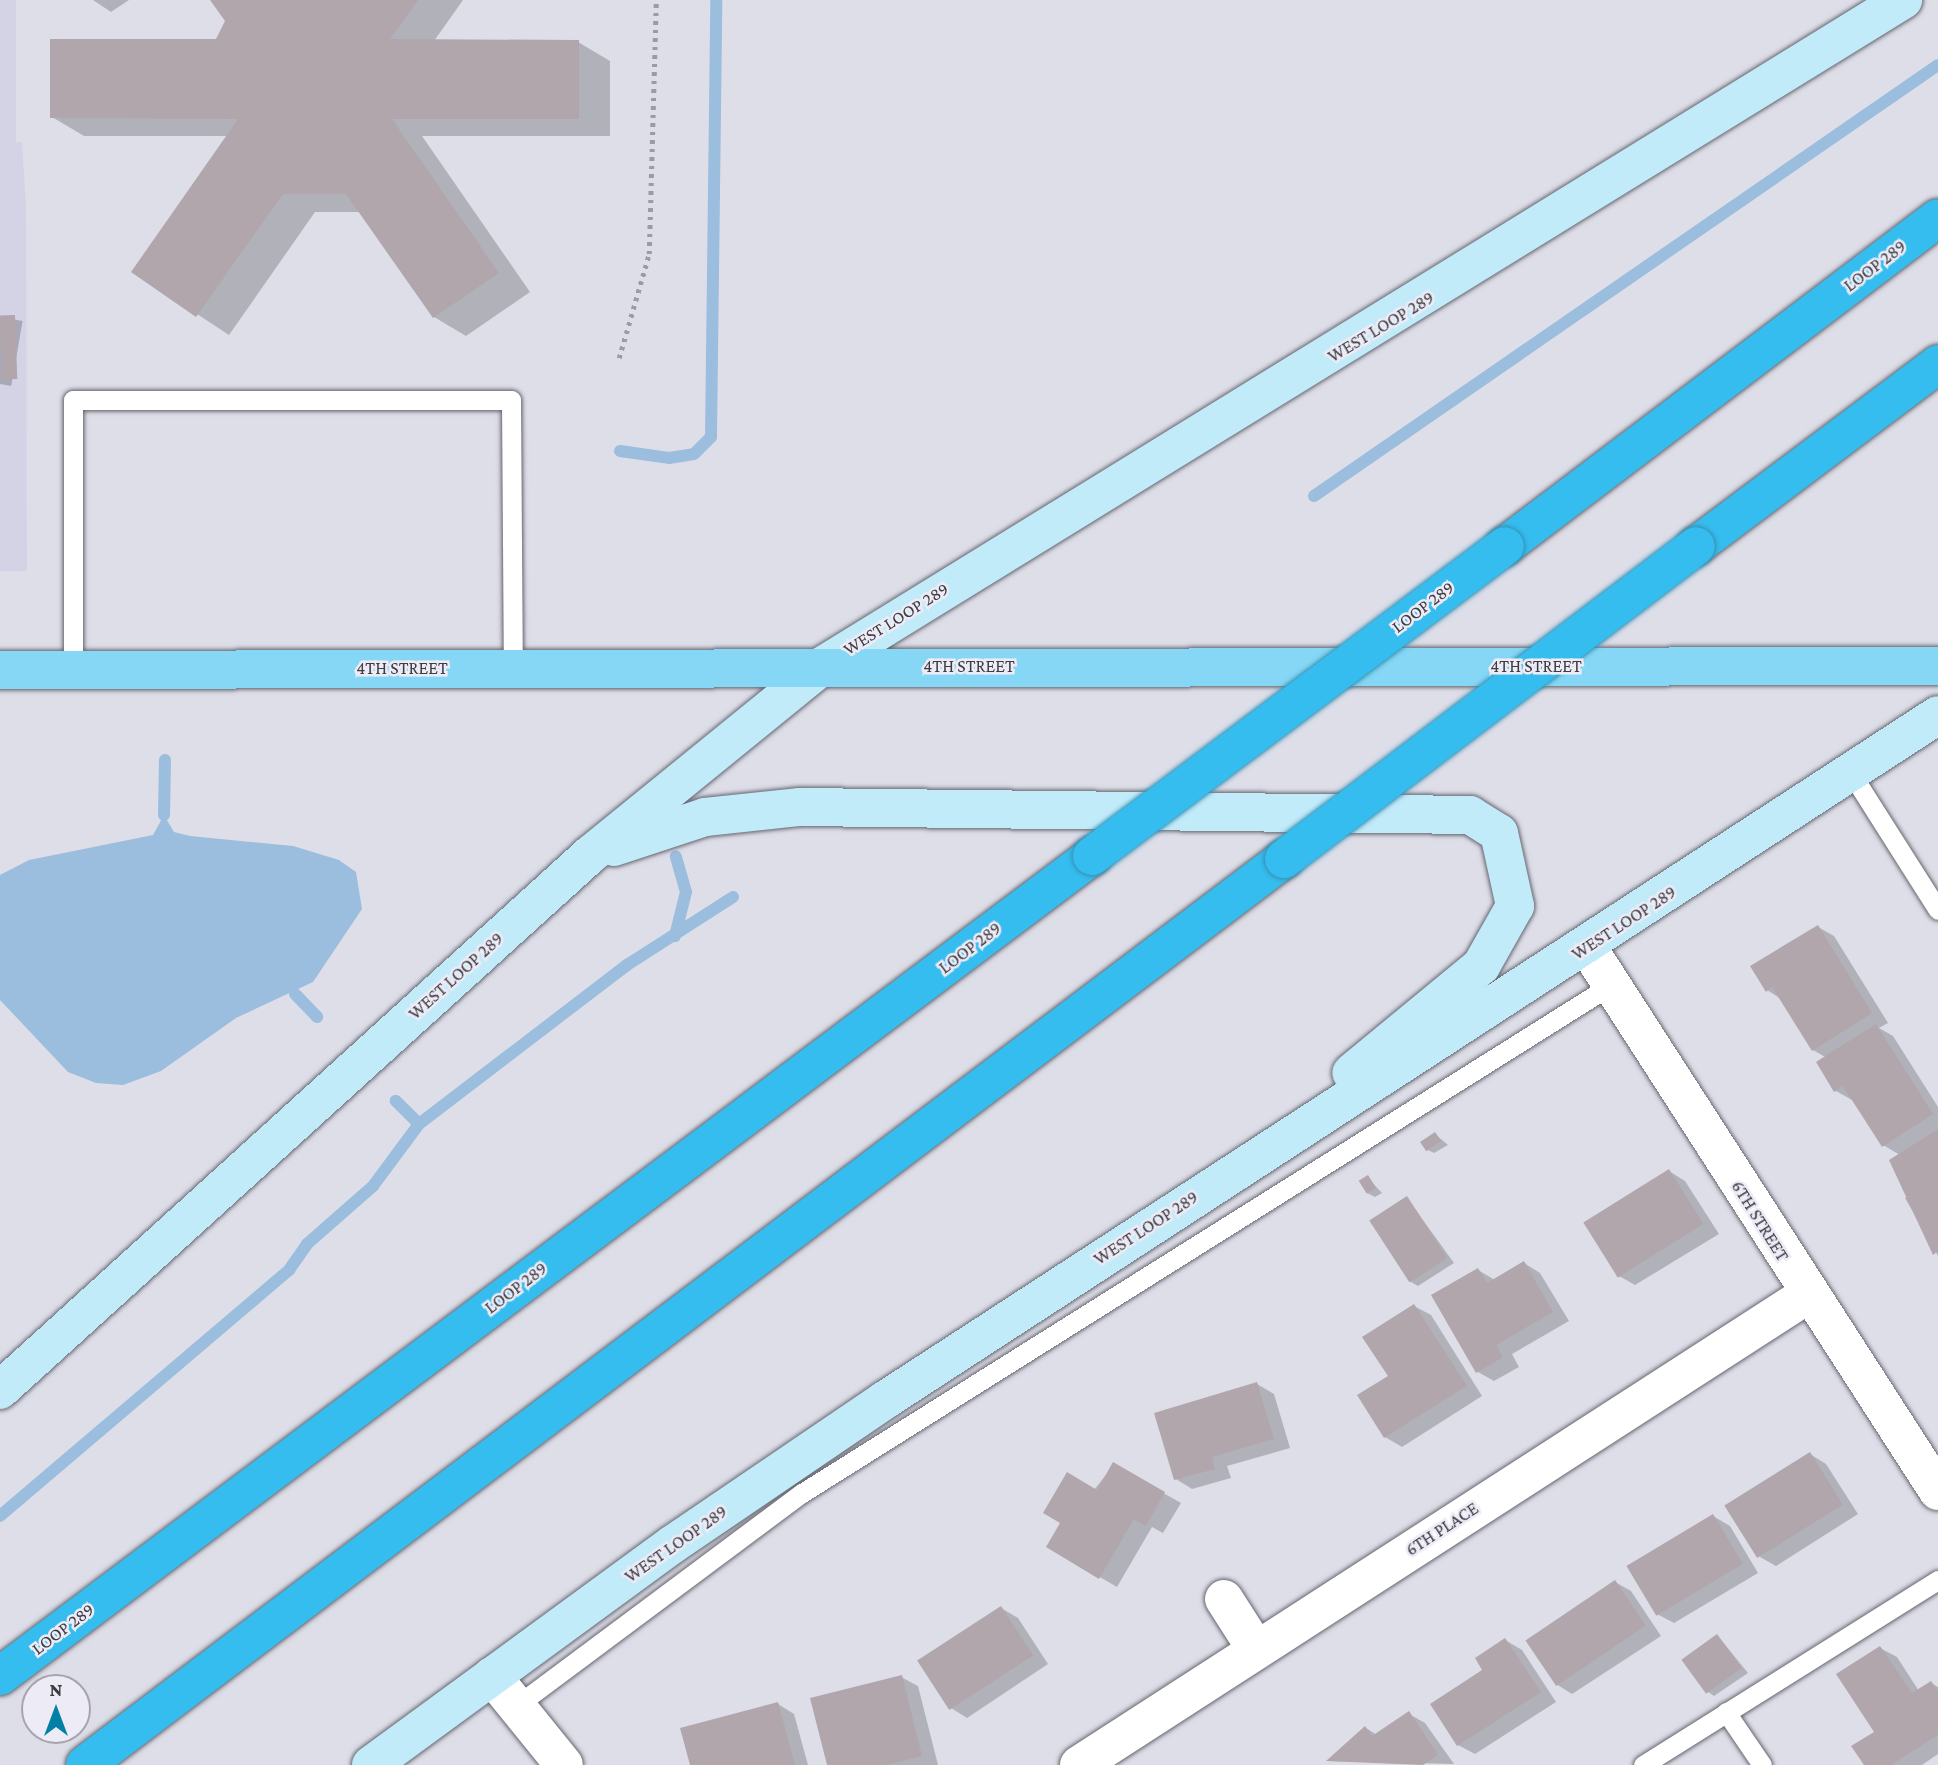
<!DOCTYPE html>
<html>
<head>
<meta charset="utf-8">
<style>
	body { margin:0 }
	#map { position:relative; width:1938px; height:1765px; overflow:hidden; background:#dedee9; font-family:"Crimson Pro",serif }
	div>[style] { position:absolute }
	.built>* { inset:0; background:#d3d3e5 }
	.water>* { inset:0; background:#9bbdde }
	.shadow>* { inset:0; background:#0003; transform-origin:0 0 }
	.stream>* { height:12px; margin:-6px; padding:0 6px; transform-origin:6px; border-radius:6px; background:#9bbdde }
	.building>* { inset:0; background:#b1a6ac; transform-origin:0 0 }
	.path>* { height:4.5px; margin-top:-2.25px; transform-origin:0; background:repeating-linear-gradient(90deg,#9b9ba4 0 3.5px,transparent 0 8.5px) }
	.roads { filter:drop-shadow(0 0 2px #666670) drop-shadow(0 0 2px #666670) }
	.service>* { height:19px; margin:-9.5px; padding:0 9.5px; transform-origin:9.5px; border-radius:9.5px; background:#fff }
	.minor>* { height:38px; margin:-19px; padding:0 19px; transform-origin:19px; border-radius:19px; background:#fff }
	.tertiary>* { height:38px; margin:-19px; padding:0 19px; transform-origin:19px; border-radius:19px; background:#fff }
	.secondary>* { height:38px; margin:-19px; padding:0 19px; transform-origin:19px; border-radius:19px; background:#c2ebfa }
	.primary>* { height:38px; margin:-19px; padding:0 19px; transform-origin:19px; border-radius:19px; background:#86d7f5 }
	.motorway>* { height:38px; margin:-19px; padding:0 19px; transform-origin:19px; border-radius:19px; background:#35bdef }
	.bridges { filter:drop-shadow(0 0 2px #3790b2) drop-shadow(0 0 2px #3790b2) }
	.motorway-bridge>* { height:38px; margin:-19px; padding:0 19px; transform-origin:19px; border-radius:19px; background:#35bdef }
	span { translate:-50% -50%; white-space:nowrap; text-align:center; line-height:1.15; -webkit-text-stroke:5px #ecebf6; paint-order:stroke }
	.street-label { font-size:18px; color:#3c3c41 }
	.north { position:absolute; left:21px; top:1674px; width:70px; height:70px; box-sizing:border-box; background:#ecebf6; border:2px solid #a6a5ae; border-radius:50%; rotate:0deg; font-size:19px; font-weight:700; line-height:28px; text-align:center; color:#3c3c41 }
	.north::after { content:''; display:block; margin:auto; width:24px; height:32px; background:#0480a6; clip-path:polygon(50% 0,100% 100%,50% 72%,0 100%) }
</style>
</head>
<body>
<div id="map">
	<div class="built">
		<i style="clip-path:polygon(0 0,16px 0,16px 142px,22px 142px,26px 206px,27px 571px,0 571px)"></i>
	</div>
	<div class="water">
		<i style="clip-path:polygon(164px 815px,174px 832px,190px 836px,293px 846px,339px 860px,356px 872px,362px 909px,313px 982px,236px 1018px,161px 1071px,123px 1085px,96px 1083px,68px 1072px,0 1000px,0 875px,29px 860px,153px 835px)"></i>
	</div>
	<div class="shadow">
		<i style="clip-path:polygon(93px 0,129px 0,111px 12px)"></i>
		<i style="clip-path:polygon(213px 0,463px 0,434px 41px,578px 42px,610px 61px,610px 136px,422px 136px,530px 292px,466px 336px,434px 317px,360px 212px,315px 212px,229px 335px,133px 272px,228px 136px,84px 136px,52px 117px,217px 41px,227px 20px)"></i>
		<i style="left:0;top:317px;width:23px;height:66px;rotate:10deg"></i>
		<i style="clip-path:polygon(1818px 927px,1834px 936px,1888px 1023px,1879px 1028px,1893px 1036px,1938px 1107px,1938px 1256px,1905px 1198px,1912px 1193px,1900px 1155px,1883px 1145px,1852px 1100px,1836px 1091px,1827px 1058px,1813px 1050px,1781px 999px,1767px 990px)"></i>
		<i style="clip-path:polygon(1435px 1134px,1448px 1145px,1434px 1153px,1426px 1149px)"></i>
		<i style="clip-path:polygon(1669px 1171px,1685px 1181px,1719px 1234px,1635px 1285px,1619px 1276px)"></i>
		<i style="clip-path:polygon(1368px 1178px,1382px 1193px,1375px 1197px,1367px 1193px)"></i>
		<i style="clip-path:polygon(1407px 1198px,1454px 1263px,1418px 1286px,1411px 1282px)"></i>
		<i style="clip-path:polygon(1524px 1263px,1540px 1273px,1569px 1321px,1512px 1354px,1519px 1367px,1494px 1381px,1478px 1372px,1478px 1270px,1495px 1280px)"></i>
		<i style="clip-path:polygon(1414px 1306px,1431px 1315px,1482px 1396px,1402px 1447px,1385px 1437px,1390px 1376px)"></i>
		<i style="clip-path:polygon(1257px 1384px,1274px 1394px,1290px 1448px,1227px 1466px,1231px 1478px,1192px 1489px,1176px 1479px)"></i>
		<i style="clip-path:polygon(1810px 1454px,1826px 1464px,1858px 1514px,1776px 1566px,1760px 1557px)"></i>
		<i style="clip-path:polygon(1114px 1465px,1181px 1503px,1163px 1533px,1152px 1527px,1117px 1587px,1048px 1547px)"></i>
		<i style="clip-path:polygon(1713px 1516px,1730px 1526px,1758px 1573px,1674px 1623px,1657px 1614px)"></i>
		<i style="clip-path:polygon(1615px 1582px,1631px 1591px,1661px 1636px,1572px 1694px,1556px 1684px)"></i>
		<i style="clip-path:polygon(1001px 1608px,1018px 1618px,1048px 1664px,967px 1718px,951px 1708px,920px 1662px)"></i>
		<i style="clip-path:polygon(1718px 1636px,1748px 1673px,1714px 1696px,1707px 1691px)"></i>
		<i style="clip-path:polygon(1505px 1640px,1522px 1650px,1556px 1702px,1475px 1754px,1458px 1745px,1484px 1670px)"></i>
		<i style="clip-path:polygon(1880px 1648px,1897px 1657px,1919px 1691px,1931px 1683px,1938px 1687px,1938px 1754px,1922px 1765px,1866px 1765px,1876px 1732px)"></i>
		<i style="clip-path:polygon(901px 1677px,918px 1686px,938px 1765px,829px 1765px)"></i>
		<i style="clip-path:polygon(778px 1704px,794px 1714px,808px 1765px,692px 1765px)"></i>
		<i style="clip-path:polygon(1409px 1714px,1425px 1723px,1454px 1764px,1328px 1761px,1366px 1728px,1377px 1735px)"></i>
	</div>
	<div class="stream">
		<i style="left:620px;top:451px;width:49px;rotate:8.1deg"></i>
		<i style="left:669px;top:458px;width:25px;rotate:-9deg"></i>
		<i style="left:694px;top:454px;width:24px;rotate:-45deg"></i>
		<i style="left:711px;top:437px;width:437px;rotate:-89.3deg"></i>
		<i style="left:1314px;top:496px;width:758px;rotate:-34.63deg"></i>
		<i style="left:164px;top:815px;width:55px;rotate:-89deg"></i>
		<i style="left:675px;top:936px;width:45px;rotate:-76deg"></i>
		<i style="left:686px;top:892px;width:37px;rotate:-106deg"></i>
		<i style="left:295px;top:994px;width:32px;rotate:46deg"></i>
		<i style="left:419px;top:1124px;width:262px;rotate:-37.4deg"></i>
		<i style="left:627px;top:965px;width:126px;rotate:-32.7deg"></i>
		<i style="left:0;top:1516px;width:380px;rotate:-40.4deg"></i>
		<i style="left:289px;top:1270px;width:32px;rotate:-55deg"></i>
		<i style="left:307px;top:1244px;width:88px;rotate:-41.3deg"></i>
		<i style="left:373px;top:1186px;width:77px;rotate:-53.4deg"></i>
		<i style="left:419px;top:1124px;width:33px;rotate:-135deg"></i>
	</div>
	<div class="building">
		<i style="clip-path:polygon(210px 0,418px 0,390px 39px,579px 40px,579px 119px,392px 119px,499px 273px,433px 318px,346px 194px,283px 194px,196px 317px,131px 272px,238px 119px,50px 118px,50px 39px,216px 39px,225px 21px)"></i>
		<i style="left:15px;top:315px;width:64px;height:15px;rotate:88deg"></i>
		<i style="clip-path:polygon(1818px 925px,1872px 1013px,1812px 1051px,1772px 987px,1766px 992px,1750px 966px)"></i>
		<i style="clip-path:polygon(1876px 1024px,1933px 1114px,1882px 1147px,1843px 1086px,1834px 1092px,1816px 1062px)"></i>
		<i style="clip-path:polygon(1938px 1129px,1938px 1251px,1933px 1255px,1889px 1160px)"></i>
		<i style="left:1435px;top:1132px;width:11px;height:18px;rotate:56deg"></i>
		<i style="left:1669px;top:1169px;width:65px;height:101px;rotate:58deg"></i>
		<i style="left:1368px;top:1175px;width:15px;height:11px;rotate:58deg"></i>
		<i style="left:1407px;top:1196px;width:74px;height:45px;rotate:57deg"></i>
		<i style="clip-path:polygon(1524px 1261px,1553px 1312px,1496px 1345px,1503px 1357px,1476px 1373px,1431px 1295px,1478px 1268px,1487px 1283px)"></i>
		<i style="clip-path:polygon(1414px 1304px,1467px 1386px,1384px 1438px,1357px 1395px,1388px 1376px,1362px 1337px)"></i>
		<i style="clip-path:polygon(1257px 1382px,1274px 1439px,1212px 1457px,1215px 1469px,1174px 1480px,1154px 1413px)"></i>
		<i style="left:1810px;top:1452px;width:62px;height:101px;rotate:58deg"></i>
		<i style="clip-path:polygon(1113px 1462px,1165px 1492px,1146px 1526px,1134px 1519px,1099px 1579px,1046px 1547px,1060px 1523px,1043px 1513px,1067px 1472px,1097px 1490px)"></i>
		<i style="left:1713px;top:1514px;width:58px;height:101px;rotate:59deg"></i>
		<i style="left:1615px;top:1580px;width:55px;height:108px;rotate:56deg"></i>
		<i style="left:1001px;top:1606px;width:59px;height:100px;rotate:57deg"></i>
		<i style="left:1717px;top:1634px;width:42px;height:44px;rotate:54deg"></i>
		<i style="clip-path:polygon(1505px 1638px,1541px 1692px,1457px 1746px,1430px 1704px,1482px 1670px,1475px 1658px)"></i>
		<i style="clip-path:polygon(1880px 1646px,1912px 1693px,1931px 1681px,1938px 1691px,1938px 1735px,1891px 1765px,1864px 1765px,1851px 1746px,1874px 1732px,1836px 1674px)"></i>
		<i style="clip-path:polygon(902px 1675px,922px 1756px,886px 1765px,827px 1765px,810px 1698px)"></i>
		<i style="clip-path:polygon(778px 1702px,795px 1765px,690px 1765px,680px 1728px)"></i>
		<i style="clip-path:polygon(1409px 1711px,1438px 1755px,1423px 1765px,1326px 1761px,1365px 1726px,1372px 1736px)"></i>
	</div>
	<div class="path">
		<i style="left:619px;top:358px;width:108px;rotate:-73.9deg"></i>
		<i style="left:649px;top:254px;width:254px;rotate:-88.4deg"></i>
	</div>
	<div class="roads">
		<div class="service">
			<i style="left:73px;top:669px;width:269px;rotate:-90deg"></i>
			<i style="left:73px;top:400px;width:438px"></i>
			<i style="left:511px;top:400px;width:268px;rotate:89.6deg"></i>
			<i style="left:1851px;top:773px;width:162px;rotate:57.6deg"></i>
			<i style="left:516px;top:1706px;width:357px;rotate:-36.7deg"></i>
			<i style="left:802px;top:1493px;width:955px;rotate:-32.13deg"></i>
			<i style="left:1726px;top:1712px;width:64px;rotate:55.8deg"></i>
			<i style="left:1643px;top:1765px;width:348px;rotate:-32.1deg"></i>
		</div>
		<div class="minor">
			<i style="left:1588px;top:948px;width:646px;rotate:57.2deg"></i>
			<i style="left:1224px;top:1599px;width:59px;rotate:57.4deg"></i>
			<i style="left:1079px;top:1765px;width:867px;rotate:-32.85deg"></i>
		</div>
		<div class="tertiary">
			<i style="left:492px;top:1676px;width:114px;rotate:51deg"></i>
		</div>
		<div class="secondary">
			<i style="left:614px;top:847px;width:96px;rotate:-18.2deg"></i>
			<i style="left:705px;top:817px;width:96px;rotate:-6deg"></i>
			<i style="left:800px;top:807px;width:670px;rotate:0.68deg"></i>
			<i style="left:1470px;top:815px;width:34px;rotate:32deg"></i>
			<i style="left:1499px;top:833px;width:75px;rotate:77.6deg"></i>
			<i style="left:1515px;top:906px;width:69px;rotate:119.5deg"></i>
			<i style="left:1481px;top:966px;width:168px;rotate:140.5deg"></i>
			<i style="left:0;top:1390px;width:798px;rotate:-42.21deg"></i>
			<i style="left:591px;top:854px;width:298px;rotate:-39.1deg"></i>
			<i style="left:822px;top:666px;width:1270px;rotate:-31.64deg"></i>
			<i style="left:371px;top:1765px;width:374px;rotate:-36.2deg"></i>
			<i style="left:673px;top:1544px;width:256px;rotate:-34.2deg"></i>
			<i style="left:885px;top:1400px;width:1256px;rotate:-33.04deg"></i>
		</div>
		<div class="primary">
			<i style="left:0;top:670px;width:1938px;rotate:-0.12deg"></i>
		</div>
		<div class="motorway">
			<i style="left:1505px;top:546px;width:543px;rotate:-37.14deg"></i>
			<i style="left:1696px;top:546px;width:303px;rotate:-36.9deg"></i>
			<i style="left:0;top:1676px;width:1366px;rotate:-36.9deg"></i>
			<i style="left:85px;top:1765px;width:1503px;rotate:-37.08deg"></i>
		</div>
	</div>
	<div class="bridges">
		<div class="motorway-bridge">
			<i style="left:1092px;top:856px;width:516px;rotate:-36.89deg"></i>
			<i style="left:1284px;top:859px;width:517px;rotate:-37.22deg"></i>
		</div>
	</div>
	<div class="street-label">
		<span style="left:1875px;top:266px;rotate:-37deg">LOOP 289</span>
		<span style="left:1381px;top:327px;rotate:-31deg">WEST LOOP 289</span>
		<span style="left:1423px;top:607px;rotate:-37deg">LOOP 289</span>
		<span style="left:896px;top:619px;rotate:-32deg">WEST LOOP 289</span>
		<span style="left:969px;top:666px">4TH STREET</span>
		<span style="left:1536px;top:666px">4TH STREET</span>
		<span style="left:402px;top:668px">4TH STREET</span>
		<span style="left:1624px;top:923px;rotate:-33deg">WEST LOOP 289</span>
		<span style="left:970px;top:948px;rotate:-37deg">LOOP 289</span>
		<span style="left:456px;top:976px;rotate:-42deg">WEST LOOP 289</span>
		<span style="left:1760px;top:1221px;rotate:58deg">6TH STREET</span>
		<span style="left:1146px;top:1228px;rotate:-33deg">WEST LOOP 289</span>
		<span style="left:516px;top:1288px;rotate:-37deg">LOOP 289</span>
		<span style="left:1442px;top:1529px;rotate:-33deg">6TH PLACE</span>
		<span style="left:676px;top:1544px;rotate:-35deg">WEST LOOP 289</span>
		<span style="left:63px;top:1629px;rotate:-37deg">LOOP 289</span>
	</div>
	<div class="north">N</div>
</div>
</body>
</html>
